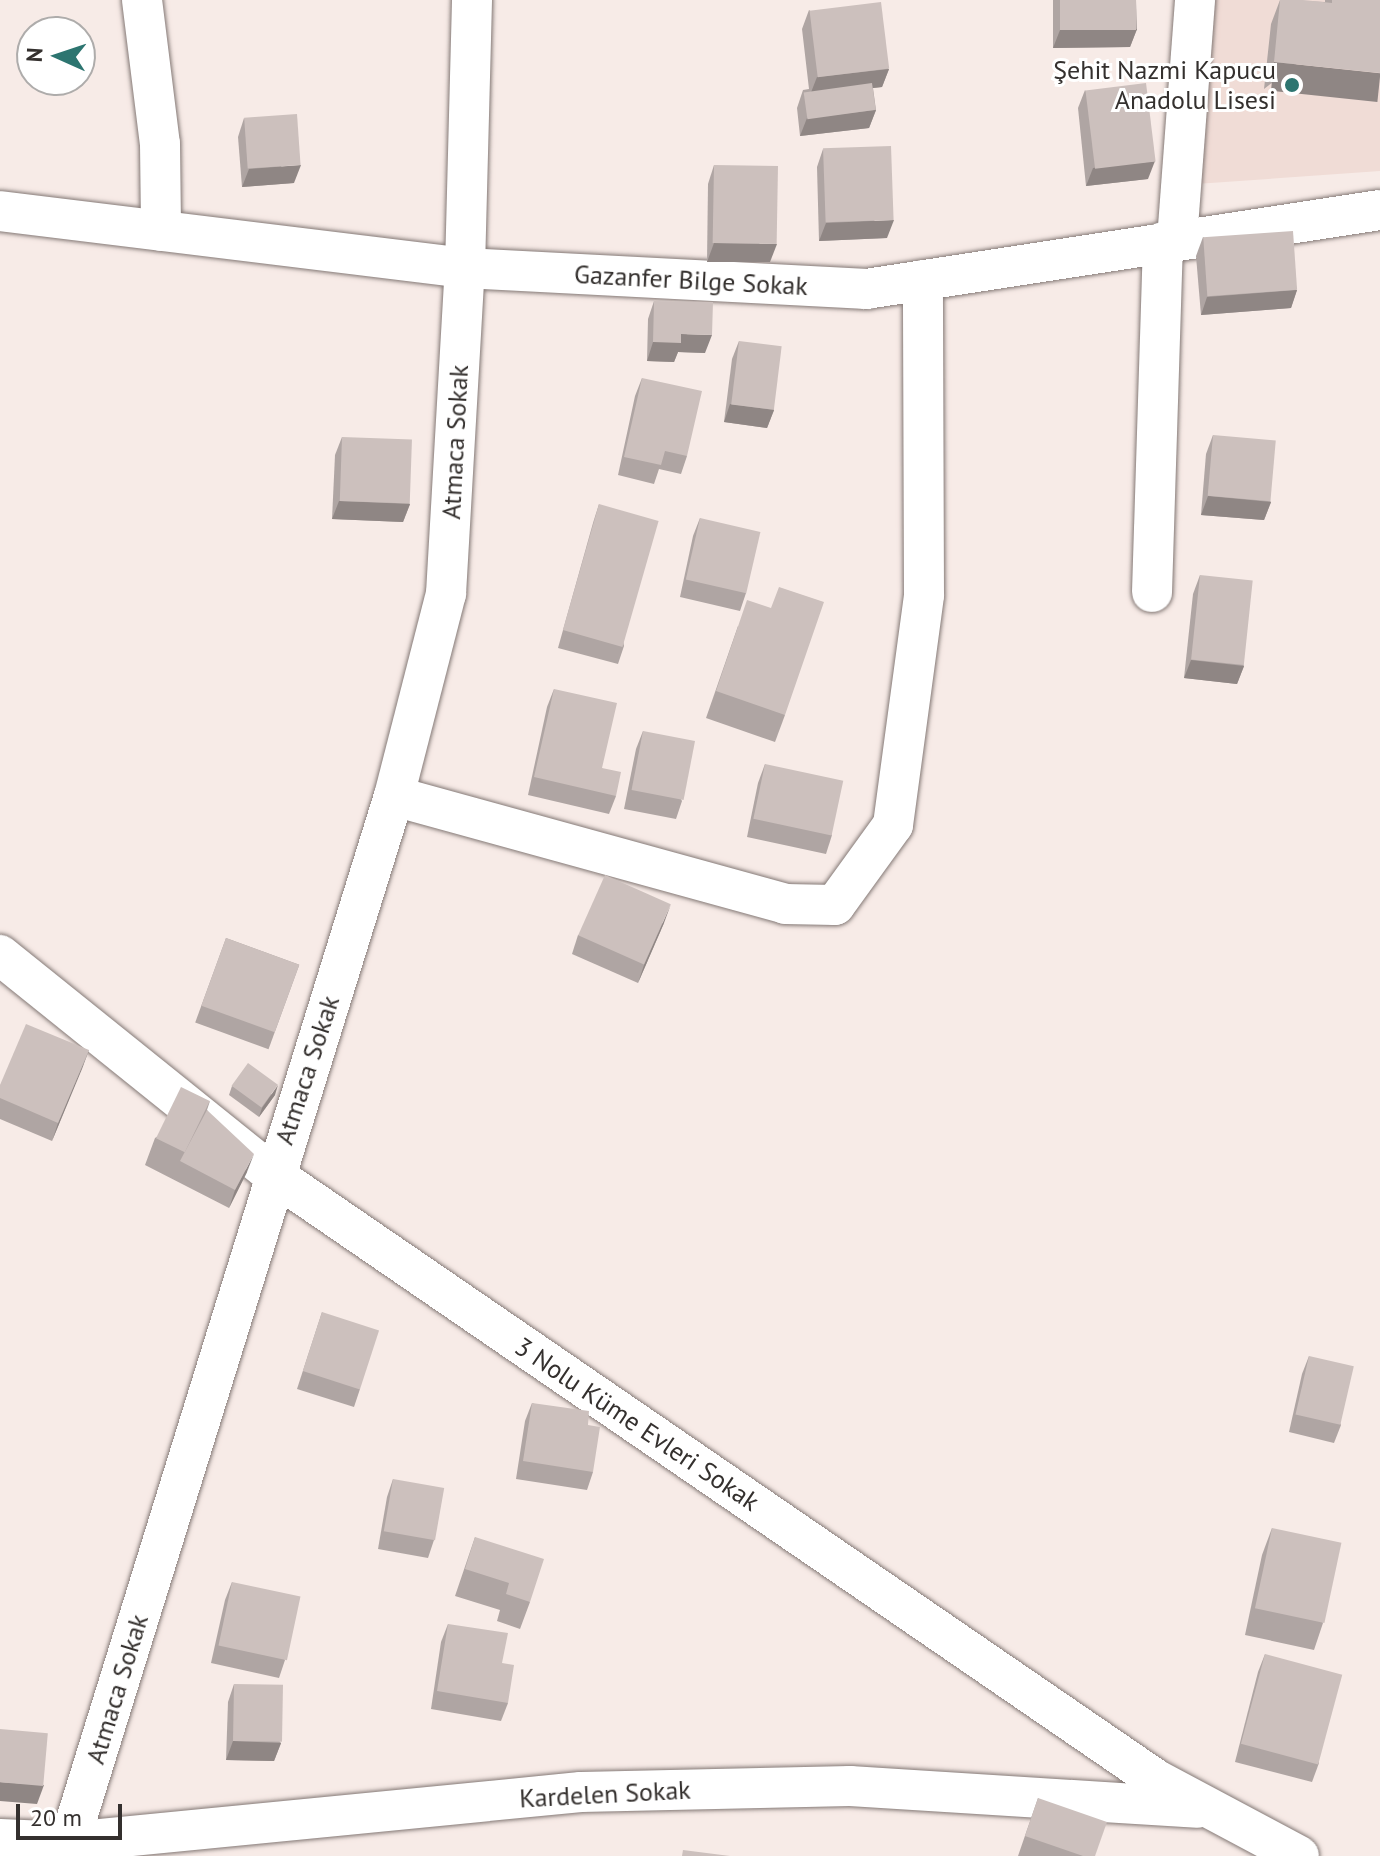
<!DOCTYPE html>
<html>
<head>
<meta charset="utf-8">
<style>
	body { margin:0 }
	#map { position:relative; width:1380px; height:1856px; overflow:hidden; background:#f7ebe7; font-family:"PT Sans",sans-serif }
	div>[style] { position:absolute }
	.built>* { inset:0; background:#f0dcd6 }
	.roads { filter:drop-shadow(0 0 2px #847976) drop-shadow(0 0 2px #847976) }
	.street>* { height:40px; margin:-20px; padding:0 20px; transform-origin:20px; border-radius:20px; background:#fff }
	.wall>* { inset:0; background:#afa5a3; transform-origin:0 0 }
	.shaded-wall>* { inset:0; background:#8f8684; transform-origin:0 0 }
	.building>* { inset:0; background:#ccc0bd; transform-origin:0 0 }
	.dots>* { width:22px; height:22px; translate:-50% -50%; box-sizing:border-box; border:4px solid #fff; border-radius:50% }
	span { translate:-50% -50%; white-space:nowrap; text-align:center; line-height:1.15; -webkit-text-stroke:6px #fff; paint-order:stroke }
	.poi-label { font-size:26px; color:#34302e }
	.right { translate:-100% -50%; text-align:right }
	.street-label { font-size:26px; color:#34302e }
	.north { position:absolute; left:16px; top:16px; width:80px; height:80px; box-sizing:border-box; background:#fff; border:2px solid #aeacab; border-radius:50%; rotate:273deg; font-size:22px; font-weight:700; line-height:32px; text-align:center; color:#34302e }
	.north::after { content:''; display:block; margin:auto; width:28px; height:36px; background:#2d7570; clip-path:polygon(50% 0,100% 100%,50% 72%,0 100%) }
	.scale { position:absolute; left:16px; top:1804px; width:106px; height:36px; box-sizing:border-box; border:4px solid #34302e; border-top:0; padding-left:10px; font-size:24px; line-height:28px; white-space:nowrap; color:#34302e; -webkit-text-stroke:6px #fff; paint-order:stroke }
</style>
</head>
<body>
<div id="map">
	<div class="built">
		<i style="clip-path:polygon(1211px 0,1380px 0,1380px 171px,1196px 184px)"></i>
	</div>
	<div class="roads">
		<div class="street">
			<i style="left:142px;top:0;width:145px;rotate:82.9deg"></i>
			<i style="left:160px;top:144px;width:87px;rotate:89.3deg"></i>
			<i style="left:0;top:211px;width:468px;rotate:7deg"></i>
			<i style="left:465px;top:268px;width:402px;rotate:3deg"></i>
			<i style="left:866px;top:289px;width:520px;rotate:-8.74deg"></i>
			<i style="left:1177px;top:240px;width:241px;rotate:-85.7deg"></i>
			<i style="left:1152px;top:592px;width:350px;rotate:-88.2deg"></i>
			<i style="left:394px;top:796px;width:406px;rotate:15.4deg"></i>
			<i style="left:785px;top:904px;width:50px;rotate:1.1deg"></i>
			<i style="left:835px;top:905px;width:99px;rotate:-54.1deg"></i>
			<i style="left:893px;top:825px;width:232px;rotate:-82.3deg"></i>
			<i style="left:924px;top:595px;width:315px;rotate:-90.2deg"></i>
			<i style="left:0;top:955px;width:351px;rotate:38.8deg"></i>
			<i style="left:274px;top:1175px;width:1068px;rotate:34.43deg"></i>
			<i style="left:1155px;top:1779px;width:163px;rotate:28.1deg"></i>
			<i style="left:0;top:1839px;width:70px;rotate:2.5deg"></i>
			<i style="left:70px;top:1842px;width:513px;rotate:-5.59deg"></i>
			<i style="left:581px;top:1792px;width:269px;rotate:-1.3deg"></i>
			<i style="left:850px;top:1786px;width:348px;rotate:3.6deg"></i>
			<i style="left:65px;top:1856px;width:1110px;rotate:-72.76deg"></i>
			<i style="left:394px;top:796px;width:209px;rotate:-75.6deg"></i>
			<i style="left:446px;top:594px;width:327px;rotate:-86.7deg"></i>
			<i style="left:465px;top:268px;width:268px;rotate:-88.5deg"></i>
		</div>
	</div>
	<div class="wall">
		<i style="clip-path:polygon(1053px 0,1136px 0,1137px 29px,1130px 47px,1053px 48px)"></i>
		<i style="clip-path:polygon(1280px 0,1325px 2px,1325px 0,1380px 0,1264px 89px,1271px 24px)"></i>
		<i style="clip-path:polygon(809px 10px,889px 69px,882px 87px,873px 88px,876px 110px,869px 128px,800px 136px,797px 108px,803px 90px,809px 89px,802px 29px)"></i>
		<i style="clip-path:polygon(1085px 90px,1148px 179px,1086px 186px,1078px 108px)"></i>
		<i style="clip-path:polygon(244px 118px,294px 183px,242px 187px,238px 137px)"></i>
		<i style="clip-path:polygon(823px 149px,887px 238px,819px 241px,817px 167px)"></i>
		<i style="clip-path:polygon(714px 165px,770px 262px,707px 262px,708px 184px)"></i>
		<i style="clip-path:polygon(1203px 237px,1297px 290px,1291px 308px,1201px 315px,1196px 256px)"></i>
		<i style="clip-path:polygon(654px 301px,705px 353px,678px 352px,674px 362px,647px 361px,648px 319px)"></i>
		<i style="clip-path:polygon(739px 341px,774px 410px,767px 428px,724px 422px,732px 359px)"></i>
		<i style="clip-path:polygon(642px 378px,687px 456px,681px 474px,659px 469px,654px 484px,618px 475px,635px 396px)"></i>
		<i style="clip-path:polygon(1213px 435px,1271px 502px,1264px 520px,1201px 515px,1206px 454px)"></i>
		<i style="clip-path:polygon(342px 437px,410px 504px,403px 522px,332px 519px,335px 455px)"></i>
		<i style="clip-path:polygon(599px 504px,624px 646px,618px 664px,558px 648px,593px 523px)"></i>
		<i style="clip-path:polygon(700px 518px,746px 593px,740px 611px,680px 597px,693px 536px)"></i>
		<i style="clip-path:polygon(1200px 575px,1244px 666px,1237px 684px,1184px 678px,1193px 594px)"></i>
		<i style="clip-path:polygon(738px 626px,785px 715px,775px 742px,706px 718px)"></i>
		<i style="clip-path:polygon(554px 689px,602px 768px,616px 796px,609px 814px,528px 795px,547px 707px)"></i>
		<i style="clip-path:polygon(643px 731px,682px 801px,676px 819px,624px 809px,636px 749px)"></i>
		<i style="clip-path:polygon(765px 764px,832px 835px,826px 854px,747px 837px,758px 783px)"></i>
		<i style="clip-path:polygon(664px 923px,638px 983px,572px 954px,578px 935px)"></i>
		<i style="left:226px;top:938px;width:78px;height:90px;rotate:20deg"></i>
		<i style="clip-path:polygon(89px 1050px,52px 1141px,0 1119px,0 1085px)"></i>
		<i style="clip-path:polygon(232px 1086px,275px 1095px,259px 1117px,229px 1095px)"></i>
		<i style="clip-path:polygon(210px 1101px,207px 1110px,247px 1172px,229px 1208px,145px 1165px,155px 1138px)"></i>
		<i style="clip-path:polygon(322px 1312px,360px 1389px,354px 1407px,297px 1389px)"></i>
		<i style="clip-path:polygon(1309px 1356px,1341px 1425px,1334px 1443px,1289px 1432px,1302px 1374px)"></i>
		<i style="clip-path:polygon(532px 1403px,588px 1425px,593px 1472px,587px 1490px,516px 1479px,525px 1421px)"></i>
		<i style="clip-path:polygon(393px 1479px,434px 1540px,428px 1558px,378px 1549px,387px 1497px)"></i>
		<i style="clip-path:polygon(1272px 1528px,1323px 1623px,1314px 1650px,1245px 1635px,1262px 1555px)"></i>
		<i style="clip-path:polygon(475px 1537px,530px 1602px,520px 1629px,497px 1621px,500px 1610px,455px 1596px)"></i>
		<i style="clip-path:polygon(232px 1582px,285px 1660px,279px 1678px,211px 1663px,225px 1600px)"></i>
		<i style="clip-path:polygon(448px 1624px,502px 1663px,508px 1703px,501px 1721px,431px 1709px,441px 1642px)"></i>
		<i style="clip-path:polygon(1265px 1654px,1319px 1763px,1312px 1782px,1235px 1762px,1258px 1672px)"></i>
		<i style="clip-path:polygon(234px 1684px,281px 1743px,274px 1761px,226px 1760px,228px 1702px)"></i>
		<i style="clip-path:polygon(1038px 1798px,1095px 1856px,1018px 1856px)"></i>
	</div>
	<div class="shaded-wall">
		<i style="clip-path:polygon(1137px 29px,1130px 47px,1053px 48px,1060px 30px)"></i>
		<i style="left:1274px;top:62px;width:107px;height:29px;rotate:6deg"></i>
		<i style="clip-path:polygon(889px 69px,882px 87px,810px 95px,817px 77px)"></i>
		<i style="clip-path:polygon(876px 110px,869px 128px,800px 136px,807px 118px)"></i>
		<i style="clip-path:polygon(1155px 161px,1148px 179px,1086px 186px,1093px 168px)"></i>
		<i style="clip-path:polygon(301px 165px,294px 183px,242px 187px,249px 169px)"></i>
		<i style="clip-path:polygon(894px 220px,887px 238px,819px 241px,826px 223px)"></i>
		<i style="clip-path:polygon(714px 243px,777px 244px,770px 262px,707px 262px)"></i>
		<i style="clip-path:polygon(1297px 290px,1291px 308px,1201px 315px,1207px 297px)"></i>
		<i style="clip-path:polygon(681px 334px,712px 335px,705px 353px,678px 352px,674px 362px,647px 361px,653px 342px)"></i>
		<i style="clip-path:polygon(730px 404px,774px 410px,767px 428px,724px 422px)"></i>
		<i style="clip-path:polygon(1208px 496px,1271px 502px,1264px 520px,1201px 515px)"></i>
		<i style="clip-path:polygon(339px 501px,410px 504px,403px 522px,332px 519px)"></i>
		<i style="clip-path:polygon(1191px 660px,1244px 666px,1237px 684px,1184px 678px)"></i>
		<i style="clip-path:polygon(671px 904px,664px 923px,638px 983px,644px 965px)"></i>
		<i style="clip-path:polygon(89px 1050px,82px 1069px,52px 1141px,58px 1123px)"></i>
		<i style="clip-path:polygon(278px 1085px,275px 1095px,259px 1117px,262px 1108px)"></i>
		<i style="clip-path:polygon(254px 1154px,247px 1172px,229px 1208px,235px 1190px)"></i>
		<i style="clip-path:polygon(233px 1741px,281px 1743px,274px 1761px,226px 1760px)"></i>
		<i style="clip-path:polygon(0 1782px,44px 1785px,37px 1804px,0 1801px)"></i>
	</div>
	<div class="building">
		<i style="left:1060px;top:0;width:76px;height:30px"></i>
		<i style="clip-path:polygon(1280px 0,1303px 0,1332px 3px,1332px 0,1380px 0,1380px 73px,1274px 62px)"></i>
		<i style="left:881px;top:2px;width:67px;height:72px;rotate:83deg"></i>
		<i style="left:872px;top:83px;width:27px;height:69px;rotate:82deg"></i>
		<i style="left:1146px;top:83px;width:79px;height:61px;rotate:83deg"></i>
		<i style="left:297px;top:114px;width:51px;height:53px;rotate:86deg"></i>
		<i style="left:891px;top:146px;width:74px;height:68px;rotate:88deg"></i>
		<i style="left:714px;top:165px;width:64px;height:78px;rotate:1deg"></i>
		<i style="left:1293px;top:231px;width:59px;height:90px;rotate:86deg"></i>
		<i style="clip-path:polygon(654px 301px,713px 302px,712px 335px,681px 334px,681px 343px,653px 342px)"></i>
		<i style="left:739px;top:341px;width:43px;height:64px;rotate:7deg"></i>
		<i style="clip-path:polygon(642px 378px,702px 391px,687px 456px,665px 451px,661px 465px,624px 457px)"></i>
		<i style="left:1213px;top:435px;width:63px;height:61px;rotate:5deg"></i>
		<i style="left:342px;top:437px;width:70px;height:64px;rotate:2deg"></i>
		<i style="left:599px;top:504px;width:62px;height:131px;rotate:16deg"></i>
		<i style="left:700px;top:518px;width:62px;height:63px;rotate:13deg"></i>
		<i style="left:1200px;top:575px;width:53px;height:85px;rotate:6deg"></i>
		<i style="clip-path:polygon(779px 587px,824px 602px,785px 715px,716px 691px,747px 600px,771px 608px)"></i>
		<i style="clip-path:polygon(554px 689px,617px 703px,602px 768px,621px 772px,616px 796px,534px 777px)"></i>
		<i style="left:643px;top:731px;width:53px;height:60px;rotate:11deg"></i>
		<i style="left:765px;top:764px;width:80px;height:56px;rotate:12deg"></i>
		<i style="left:605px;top:875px;width:72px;height:66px;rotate:24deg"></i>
		<i style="left:226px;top:938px;width:78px;height:72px;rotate:20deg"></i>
		<i style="clip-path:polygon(26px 1024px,89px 1050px,58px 1123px,0 1098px,0 1085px)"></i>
		<i style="left:248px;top:1063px;width:37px;height:28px;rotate:36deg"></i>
		<i style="left:181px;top:1087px;width:32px;height:57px;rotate:26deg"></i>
		<i style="clip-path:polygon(207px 1110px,254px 1154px,235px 1190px,180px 1161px)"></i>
		<i style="left:322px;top:1312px;width:60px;height:62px;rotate:18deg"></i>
		<i style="left:1309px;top:1356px;width:46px;height:60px;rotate:13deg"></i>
		<i style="clip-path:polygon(532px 1403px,589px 1411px,588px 1425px,600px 1427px,593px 1472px,523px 1461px)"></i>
		<i style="left:393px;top:1479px;width:52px;height:53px;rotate:10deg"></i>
		<i style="left:1272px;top:1528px;width:71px;height:82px;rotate:12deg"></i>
		<i style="clip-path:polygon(475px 1537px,544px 1559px,530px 1602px,506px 1594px,509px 1583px,465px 1569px)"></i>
		<i style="left:232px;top:1582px;width:70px;height:65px;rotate:12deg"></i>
		<i style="clip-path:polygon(448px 1624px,508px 1633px,502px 1663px,514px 1665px,508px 1703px,437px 1691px)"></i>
		<i style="left:1265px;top:1654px;width:80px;height:93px;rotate:15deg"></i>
		<i style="left:234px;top:1684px;width:49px;height:57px;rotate:1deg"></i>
		<i style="left:0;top:1729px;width:48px;height:53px;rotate:5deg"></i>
		<i style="clip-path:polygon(1038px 1798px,1107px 1822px,1095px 1856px,1083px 1856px,1025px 1836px)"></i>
		<i style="clip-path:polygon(683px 1850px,730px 1856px,682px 1856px)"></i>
	</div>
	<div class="dots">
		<i style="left:1292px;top:85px;background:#2d7570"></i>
	</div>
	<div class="poi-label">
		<span class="right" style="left:1276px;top:85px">Şehit Nazmi Kapucu<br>Anadolu Lisesi</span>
	</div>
	<div class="street-label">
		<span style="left:691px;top:280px;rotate:3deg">Gazanfer Bilge Sokak</span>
		<span style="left:455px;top:442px;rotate:-87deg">Atmaca Sokak</span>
		<span style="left:307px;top:1070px;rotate:-72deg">Atmaca Sokak</span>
		<span style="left:637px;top:1424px;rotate:34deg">3 Nolu Küme Evleri Sokak</span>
		<span style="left:117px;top:1689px;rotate:-73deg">Atmaca Sokak</span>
		<span style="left:605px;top:1794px;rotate:-3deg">Kardelen Sokak</span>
	</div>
	<div class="north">N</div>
	<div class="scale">20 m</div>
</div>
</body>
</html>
